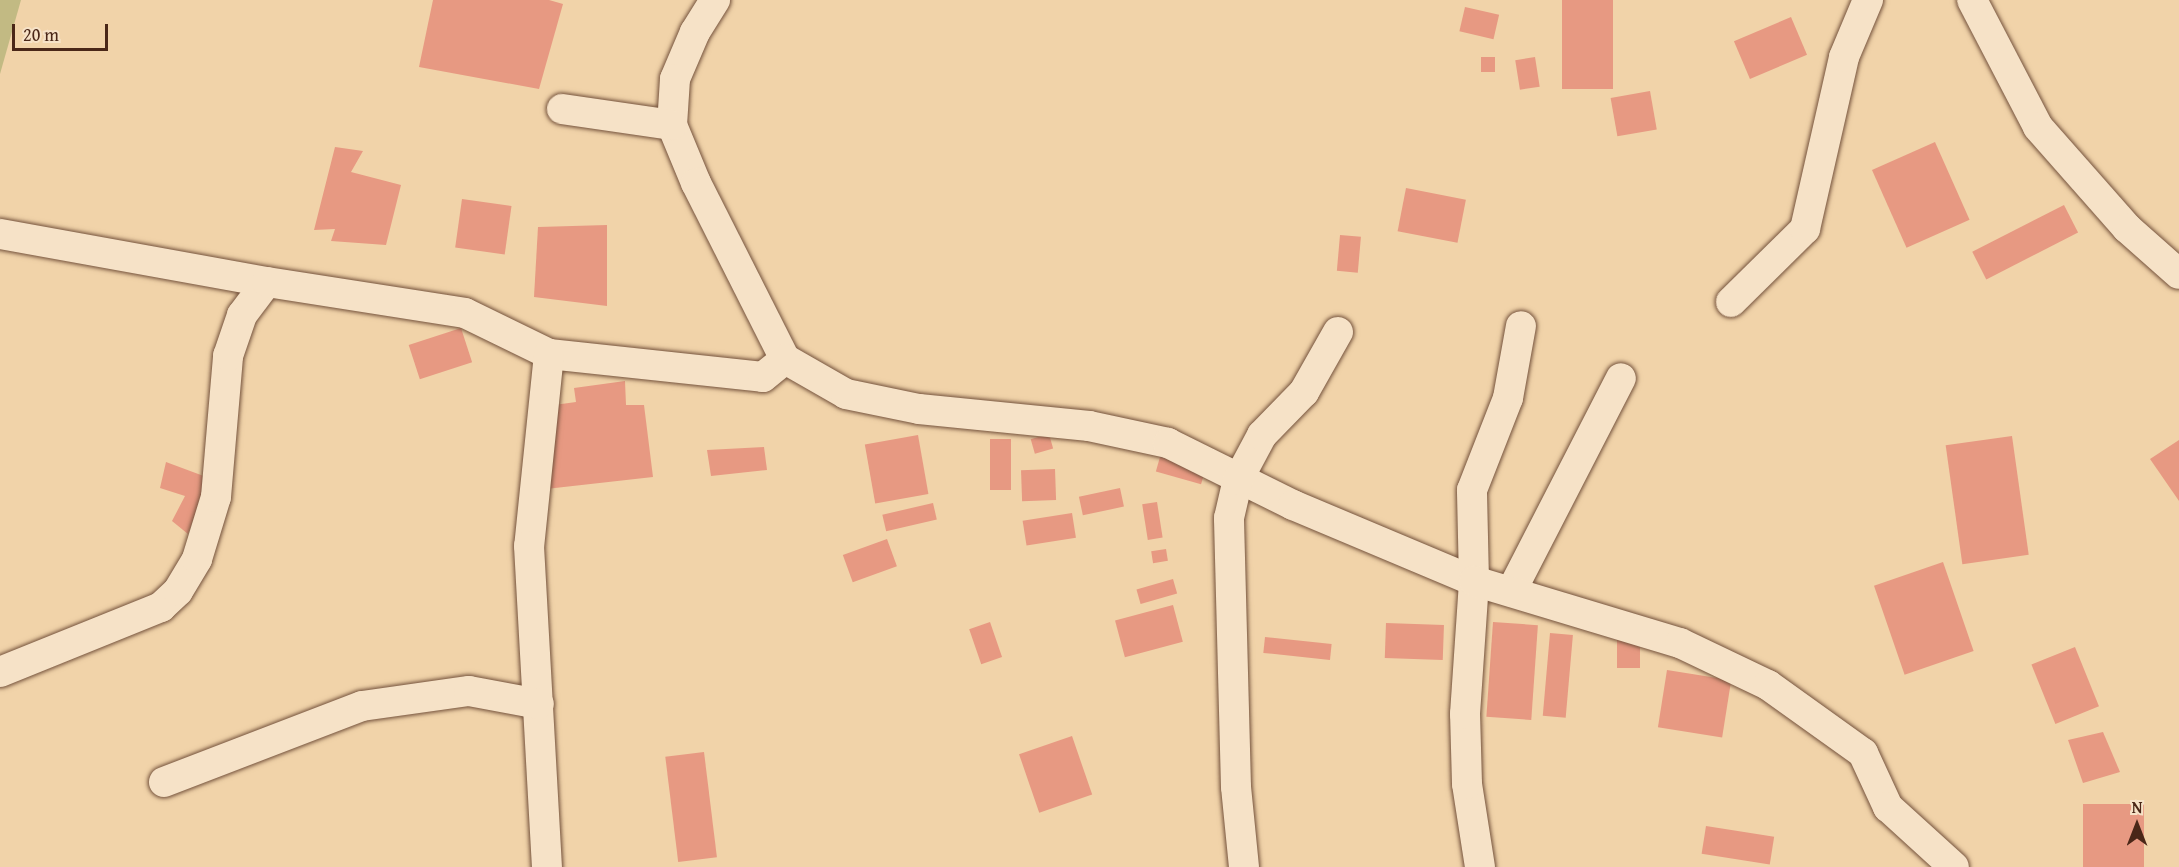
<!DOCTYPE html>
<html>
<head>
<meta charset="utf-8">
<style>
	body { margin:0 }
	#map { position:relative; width:2179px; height:867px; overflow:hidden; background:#f1d3a9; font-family:"Gentium Book Plus",serif }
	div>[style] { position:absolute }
	.green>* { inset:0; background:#c2ba83 }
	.building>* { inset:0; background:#e79982; transform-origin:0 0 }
	.roads { filter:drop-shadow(0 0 2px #74523c) drop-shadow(0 0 2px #74523c) }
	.minor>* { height:30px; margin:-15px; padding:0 15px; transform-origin:15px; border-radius:15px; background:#f6e2c7 }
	span { translate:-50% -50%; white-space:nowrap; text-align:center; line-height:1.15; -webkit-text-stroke:5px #f6e2c7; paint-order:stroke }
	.north { position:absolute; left:2107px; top:795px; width:60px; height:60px; -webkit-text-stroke:4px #f6e2c7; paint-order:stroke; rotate:0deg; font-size:16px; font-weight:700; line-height:24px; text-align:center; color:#4a2718 }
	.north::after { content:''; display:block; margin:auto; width:21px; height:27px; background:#4a2718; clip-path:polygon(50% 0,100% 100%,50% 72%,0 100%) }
	.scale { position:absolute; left:12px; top:24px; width:96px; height:27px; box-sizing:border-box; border:3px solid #4a2718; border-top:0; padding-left:8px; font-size:18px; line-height:21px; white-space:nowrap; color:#4a2718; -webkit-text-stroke:4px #f6e2c7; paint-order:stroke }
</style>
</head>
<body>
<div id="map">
	<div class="green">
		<i style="clip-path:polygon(0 0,21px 0,0 74px)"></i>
	</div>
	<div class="building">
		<i style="clip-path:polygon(433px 0,549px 0,563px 4px,539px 89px,419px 67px)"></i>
		<i style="left:1562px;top:0;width:51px;height:89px"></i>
		<i style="left:1465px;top:7px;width:35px;height:25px;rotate:13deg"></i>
		<i style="left:1791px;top:17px;width:41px;height:62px;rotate:67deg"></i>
		<i style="left:1481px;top:57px;width:14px;height:15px"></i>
		<i style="left:1535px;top:57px;width:30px;height:20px;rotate:81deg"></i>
		<i style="left:1650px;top:91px;width:39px;height:40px;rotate:80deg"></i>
		<i style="left:1935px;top:142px;width:85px;height:69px;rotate:66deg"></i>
		<i style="clip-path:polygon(335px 147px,363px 151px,351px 172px,401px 185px,386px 245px,331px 241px,335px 229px,314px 230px)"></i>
		<i style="left:1406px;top:188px;width:61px;height:44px;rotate:11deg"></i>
		<i style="left:462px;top:199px;width:50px;height:49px;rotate:8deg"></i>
		<i style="left:2064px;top:205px;width:31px;height:103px;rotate:63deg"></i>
		<i style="clip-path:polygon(607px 225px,607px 306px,534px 297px,538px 227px)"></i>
		<i style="left:1340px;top:235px;width:21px;height:36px;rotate:5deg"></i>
		<i style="left:461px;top:328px;width:36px;height:55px;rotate:72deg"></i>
		<i style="clip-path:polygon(625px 381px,626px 405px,644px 405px,653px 477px,546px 489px,547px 406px,576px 402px,574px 388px)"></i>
		<i style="left:1049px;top:434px;width:15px;height:19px;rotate:74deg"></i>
		<i style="left:918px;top:435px;width:60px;height:54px;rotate:80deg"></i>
		<i style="left:2012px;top:436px;width:120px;height:67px;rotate:82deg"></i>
		<i style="left:990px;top:439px;width:21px;height:51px"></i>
		<i style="clip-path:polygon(2179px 440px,2179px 501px,2150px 459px)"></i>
		<i style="clip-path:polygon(764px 447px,767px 470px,711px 476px,707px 450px)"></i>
		<i style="left:1160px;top:457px;width:47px;height:15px;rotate:16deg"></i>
		<i style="clip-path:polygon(166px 462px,209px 478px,188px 534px,172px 521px,185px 496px,160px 488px)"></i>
		<i style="left:1055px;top:469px;width:31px;height:34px;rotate:88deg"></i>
		<i style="left:1120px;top:488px;width:19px;height:42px;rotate:78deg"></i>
		<i style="left:1157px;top:502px;width:36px;height:15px;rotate:81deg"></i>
		<i style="left:933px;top:503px;width:17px;height:52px;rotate:77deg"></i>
		<i style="left:1072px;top:513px;width:25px;height:50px;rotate:81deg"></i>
		<i style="left:887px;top:539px;width:29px;height:47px;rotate:70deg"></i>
		<i style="left:1166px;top:549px;width:12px;height:15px;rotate:81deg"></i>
		<i style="left:1943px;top:562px;width:94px;height:73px;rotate:71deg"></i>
		<i style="left:1173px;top:579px;width:15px;height:38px;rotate:74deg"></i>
		<i style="left:1173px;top:605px;width:38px;height:60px;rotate:75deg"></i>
		<i style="left:990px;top:622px;width:37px;height:22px;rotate:71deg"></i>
		<i style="left:1493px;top:622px;width:45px;height:95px;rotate:4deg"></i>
		<i style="left:1386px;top:623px;width:58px;height:35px;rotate:2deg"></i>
		<i style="left:1550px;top:633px;width:23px;height:83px;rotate:5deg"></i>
		<i style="left:1265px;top:637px;width:67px;height:16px;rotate:6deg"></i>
		<i style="left:1617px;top:639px;width:23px;height:29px"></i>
		<i style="left:2075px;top:647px;width:64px;height:47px;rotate:68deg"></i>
		<i style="left:1667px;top:670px;width:65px;height:58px;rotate:9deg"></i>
		<i style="clip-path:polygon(2103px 732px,2120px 772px,2083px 783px,2068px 740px)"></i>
		<i style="left:1072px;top:736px;width:62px;height:56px;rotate:71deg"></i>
		<i style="left:704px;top:752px;width:106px;height:39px;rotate:83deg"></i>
		<i style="left:2083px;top:804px;width:61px;height:63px"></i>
		<i style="left:1706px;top:826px;width:69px;height:28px;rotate:9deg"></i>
	</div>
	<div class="roads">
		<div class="minor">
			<i style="left:715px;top:0;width:38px;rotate:122deg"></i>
			<i style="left:695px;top:32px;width:51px;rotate:113.1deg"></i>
			<i style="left:675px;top:79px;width:46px;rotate:93.7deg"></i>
			<i style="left:672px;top:125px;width:63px;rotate:67.5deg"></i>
			<i style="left:696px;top:183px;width:197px;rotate:63.2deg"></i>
			<i style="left:785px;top:359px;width:70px;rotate:29.8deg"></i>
			<i style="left:846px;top:394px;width:75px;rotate:11.6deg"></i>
			<i style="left:919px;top:409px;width:171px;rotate:5.7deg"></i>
			<i style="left:1089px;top:426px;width:81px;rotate:12.1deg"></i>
			<i style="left:1168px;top:443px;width:140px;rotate:26.4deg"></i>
			<i style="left:1293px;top:505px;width:196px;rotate:22.8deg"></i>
			<i style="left:1474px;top:581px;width:91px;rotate:-91.3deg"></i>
			<i style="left:1472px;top:490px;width:99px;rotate:-68.6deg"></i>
			<i style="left:1508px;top:398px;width:73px;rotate:-79.8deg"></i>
			<i style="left:1972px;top:0;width:143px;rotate:62.5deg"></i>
			<i style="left:2038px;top:127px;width:135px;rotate:48.6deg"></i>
			<i style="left:2127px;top:228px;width:69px;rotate:41.5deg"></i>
			<i style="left:562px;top:109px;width:111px;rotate:8.3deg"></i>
			<i style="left:0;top:234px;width:271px;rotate:10.2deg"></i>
			<i style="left:1731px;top:302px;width:104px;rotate:-44.6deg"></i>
			<i style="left:1805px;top:229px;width:176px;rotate:-77.2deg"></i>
			<i style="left:1844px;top:57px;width:62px;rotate:-67.2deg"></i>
			<i style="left:549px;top:354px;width:215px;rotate:6.1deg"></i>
			<i style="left:763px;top:377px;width:28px;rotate:-39deg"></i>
			<i style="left:1512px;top:590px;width:238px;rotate:-62.8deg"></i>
			<i style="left:0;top:672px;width:174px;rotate:-22deg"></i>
			<i style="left:161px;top:607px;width:23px;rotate:-43deg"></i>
			<i style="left:178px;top:591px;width:37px;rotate:-59deg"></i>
			<i style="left:197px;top:559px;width:65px;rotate:-73deg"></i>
			<i style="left:216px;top:497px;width:142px;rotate:-85.1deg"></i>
			<i style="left:228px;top:356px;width:43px;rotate:-71.1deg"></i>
			<i style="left:242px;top:315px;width:41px;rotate:-52.9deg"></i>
			<i style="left:267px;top:282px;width:200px;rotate:8.9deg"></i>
			<i style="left:465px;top:313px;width:93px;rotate:26deg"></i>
			<i style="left:549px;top:354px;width:193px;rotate:95.9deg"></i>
			<i style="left:529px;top:546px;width:322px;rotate:86.8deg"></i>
			<i style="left:164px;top:782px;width:212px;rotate:-21deg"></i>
			<i style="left:362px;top:706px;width:108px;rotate:-8deg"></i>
			<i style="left:469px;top:691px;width:71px;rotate:10.5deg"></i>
			<i style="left:1244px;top:867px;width:80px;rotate:-95.7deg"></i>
			<i style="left:1236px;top:787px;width:269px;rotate:-91.5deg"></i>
			<i style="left:1229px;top:518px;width:39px;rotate:-77deg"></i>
			<i style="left:1238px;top:480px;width:51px;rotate:-61.9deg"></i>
			<i style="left:1262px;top:435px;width:60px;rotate:-45.7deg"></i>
			<i style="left:1304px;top:392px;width:69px;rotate:-60.5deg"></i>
			<i style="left:1480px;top:867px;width:84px;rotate:-98.9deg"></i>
			<i style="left:1467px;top:784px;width:70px;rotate:-91.6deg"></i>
			<i style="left:1465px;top:714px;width:133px;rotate:-86.1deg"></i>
			<i style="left:1474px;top:581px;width:215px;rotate:16.8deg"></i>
			<i style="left:1680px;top:643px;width:98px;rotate:25.5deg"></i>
			<i style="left:1768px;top:685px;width:117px;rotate:35.6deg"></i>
			<i style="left:1863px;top:753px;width:60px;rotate:65.2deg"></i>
			<i style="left:1888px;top:807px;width:89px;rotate:42.3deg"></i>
		</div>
	</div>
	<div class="north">N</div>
	<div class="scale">20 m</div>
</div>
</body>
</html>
